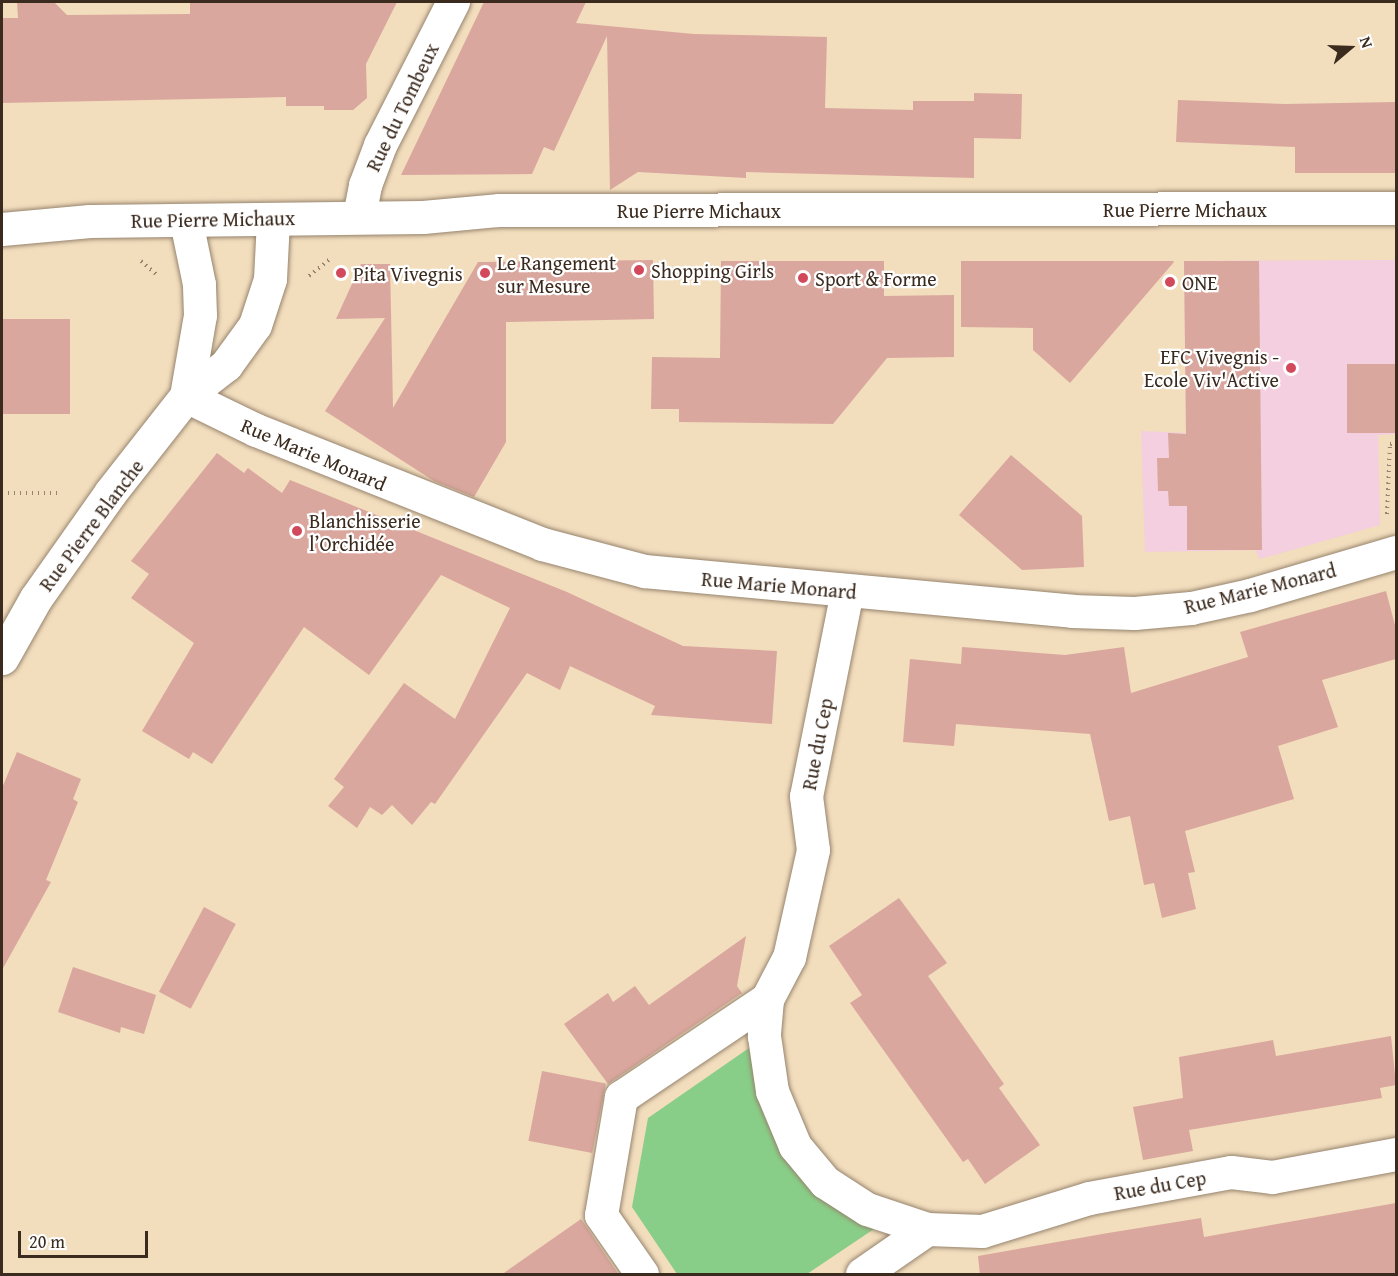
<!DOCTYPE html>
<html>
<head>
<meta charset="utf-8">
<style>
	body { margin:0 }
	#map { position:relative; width:1398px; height:1276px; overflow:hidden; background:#f2ddbd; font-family:"Gentium Book Plus",serif }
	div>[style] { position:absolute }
	.built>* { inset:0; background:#f3cfdf }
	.green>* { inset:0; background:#89ce88 }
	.building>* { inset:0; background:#daa79e; transform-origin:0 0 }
	.path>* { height:4px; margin-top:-2px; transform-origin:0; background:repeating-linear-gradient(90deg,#96846e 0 1.5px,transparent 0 6px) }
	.roads { filter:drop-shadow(0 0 2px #96846e) drop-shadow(0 0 2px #96846e) }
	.street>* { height:33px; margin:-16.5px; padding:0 16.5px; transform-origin:16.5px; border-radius:16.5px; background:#fff }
	.secondary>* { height:33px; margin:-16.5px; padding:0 16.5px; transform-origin:16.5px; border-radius:16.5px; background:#fff }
	.dots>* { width:16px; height:16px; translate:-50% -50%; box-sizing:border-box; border:3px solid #fff; border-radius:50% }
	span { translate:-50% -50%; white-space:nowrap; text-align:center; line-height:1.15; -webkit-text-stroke:4.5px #fff; paint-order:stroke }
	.street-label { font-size:20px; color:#3b2a1e }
	.poi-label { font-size:20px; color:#3b2a1e }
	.left { translate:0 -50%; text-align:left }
	.right { translate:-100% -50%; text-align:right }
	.frame { position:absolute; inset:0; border:3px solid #3b2a1e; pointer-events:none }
	.north { position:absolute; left:1320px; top:18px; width:60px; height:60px; -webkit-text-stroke:4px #fff; paint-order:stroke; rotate:71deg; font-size:16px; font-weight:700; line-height:24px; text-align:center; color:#3b2a1e }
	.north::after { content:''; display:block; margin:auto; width:21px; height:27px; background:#3b2a1e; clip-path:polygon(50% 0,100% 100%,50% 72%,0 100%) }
	.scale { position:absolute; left:18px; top:1231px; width:130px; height:27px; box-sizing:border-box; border:3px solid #3b2a1e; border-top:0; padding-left:8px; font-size:18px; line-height:21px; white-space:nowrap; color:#3b2a1e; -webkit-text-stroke:4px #fff; paint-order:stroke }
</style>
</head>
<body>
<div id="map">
	<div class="built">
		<i style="clip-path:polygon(1396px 260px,1396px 434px,1378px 435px,1380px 525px,1260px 559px,1255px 550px,1145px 552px,1141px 431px,1186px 433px,1184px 261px)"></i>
	</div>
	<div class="green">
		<i style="clip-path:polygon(749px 1048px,758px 1098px,874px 1229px,807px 1274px,677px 1274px,632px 1207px,648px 1118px)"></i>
	</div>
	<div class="building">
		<i style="clip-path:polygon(17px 2px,54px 2px,67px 15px,190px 14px,190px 2px,397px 2px,366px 64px,367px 98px,353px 110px,324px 110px,324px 106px,286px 106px,286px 97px,2px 103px,2px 18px,18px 18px)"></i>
		<i style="clip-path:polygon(484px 2px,586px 2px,576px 23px,694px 34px,827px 37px,825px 108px,913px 110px,913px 101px,974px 101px,974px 93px,1022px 94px,1021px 139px,974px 138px,974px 178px,746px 172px,746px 178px,638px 172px,610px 190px,607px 36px,554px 151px,544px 147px,532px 174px,401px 175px)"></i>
		<i style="clip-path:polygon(1178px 100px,1285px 104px,1396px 102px,1396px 173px,1295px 173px,1295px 147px,1176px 142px)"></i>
		<i style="clip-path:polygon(653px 260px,654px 319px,506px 322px,506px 442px,474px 497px,434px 481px,325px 411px,385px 318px,336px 319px,361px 264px,390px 264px,393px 408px,478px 262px)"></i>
		<i style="clip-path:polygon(721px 261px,884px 261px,884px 296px,954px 295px,954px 357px,887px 358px,833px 424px,679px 422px,679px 409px,651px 409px,652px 357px,720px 358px)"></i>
		<i style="clip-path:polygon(961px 261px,1173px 261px,1174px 262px,1070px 383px,1033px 350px,1033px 328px,961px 327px)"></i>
		<i style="clip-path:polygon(1184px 261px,1259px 261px,1262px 550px,1187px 550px,1187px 506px,1169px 506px,1168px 491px,1158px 491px,1157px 458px,1169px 458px,1168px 433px,1186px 434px)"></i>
		<i style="left:2px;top:319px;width:68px;height:95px"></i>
		<i style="left:1347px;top:364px;width:49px;height:69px"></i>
		<i style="clip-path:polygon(217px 453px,244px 473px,248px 468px,282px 493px,290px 480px,567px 592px,683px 646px,777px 651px,772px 724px,651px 715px,655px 706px,570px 666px,560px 690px,527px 673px,435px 804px,431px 802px,412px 825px,392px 805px,382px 815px,370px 807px,357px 828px,328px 806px,344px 787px,334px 779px,404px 683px,455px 719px,510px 608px,441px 575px,369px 675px,304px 627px,212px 764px,193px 752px,189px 759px,142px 731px,194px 643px,131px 598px,149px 574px,131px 561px)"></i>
		<i style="clip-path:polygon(1011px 455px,1082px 516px,1084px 567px,1022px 570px,959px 515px)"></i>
		<i style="clip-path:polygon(1386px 591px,1396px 629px,1396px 659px,1322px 680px,1338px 727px,1278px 746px,1294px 799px,1185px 831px,1195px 872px,1188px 873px,1196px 909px,1162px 918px,1154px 883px,1144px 885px,1130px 816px,1109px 821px,1090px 734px,956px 724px,954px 746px,903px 742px,910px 659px,961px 664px,962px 647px,1065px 655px,1124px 647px,1131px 693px,1248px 657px,1240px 632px)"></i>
		<i style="clip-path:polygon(17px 752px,81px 779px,73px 799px,78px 802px,46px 880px,51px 882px,2px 970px,2px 788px)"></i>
		<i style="clip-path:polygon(899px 898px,947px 963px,928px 976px,1004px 1084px,999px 1088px,1040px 1145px,985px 1184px,968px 1159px,963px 1162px,850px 1003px,862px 995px,829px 946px)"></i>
		<i style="left:204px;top:907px;width:36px;height:96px;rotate:28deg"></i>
		<i style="clip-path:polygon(746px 936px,737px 986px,742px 993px,608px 1084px,564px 1024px,608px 993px,613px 1002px,635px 986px,649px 1005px)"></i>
		<i style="clip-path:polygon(73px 967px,156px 995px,144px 1034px,121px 1027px,120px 1033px,58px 1012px)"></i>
		<i style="clip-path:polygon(1391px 1036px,1396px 1085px,1380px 1088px,1382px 1098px,1189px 1130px,1193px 1151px,1143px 1160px,1133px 1107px,1183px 1098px,1179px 1057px,1273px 1040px,1276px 1056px)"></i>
		<i style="left:542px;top:1071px;width:65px;height:71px;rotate:11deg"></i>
		<i style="clip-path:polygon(1396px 1203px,1396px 1275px,980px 1275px,978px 1256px,1108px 1233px,1201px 1218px,1204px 1237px)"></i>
		<i style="clip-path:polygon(581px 1219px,619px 1275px,501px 1275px)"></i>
	</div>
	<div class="path">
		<i style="left:141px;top:261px;width:20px;rotate:41deg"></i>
		<i style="left:309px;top:276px;width:27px;rotate:-39deg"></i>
		<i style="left:2px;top:493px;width:59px"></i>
		<i style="left:1387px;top:514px;width:70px;rotate:-87.5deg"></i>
		<i style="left:1390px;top:444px;width:6px;rotate:-9deg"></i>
	</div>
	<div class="roads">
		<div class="street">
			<i style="left:359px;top:216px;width:32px;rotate:-79deg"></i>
			<i style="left:365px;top:185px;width:43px;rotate:-69.4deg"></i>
			<i style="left:380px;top:145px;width:161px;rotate:-63deg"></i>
			<i style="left:186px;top:396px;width:78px;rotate:25.9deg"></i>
			<i style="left:256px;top:430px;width:308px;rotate:21.7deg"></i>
			<i style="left:542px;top:544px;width:106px;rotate:14.8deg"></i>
			<i style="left:644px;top:571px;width:430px;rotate:5.3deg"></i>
			<i style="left:1072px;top:611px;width:62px;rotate:1.8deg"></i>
			<i style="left:1134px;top:613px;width:57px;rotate:-5deg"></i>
			<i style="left:1191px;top:608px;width:60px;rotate:-12.4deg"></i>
			<i style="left:1250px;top:595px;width:152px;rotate:-16.4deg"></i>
			<i style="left:186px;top:396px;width:82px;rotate:-80.2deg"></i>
			<i style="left:200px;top:315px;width:31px;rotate:-92deg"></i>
			<i style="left:199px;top:284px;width:64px;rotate:-101.7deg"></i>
			<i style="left:847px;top:591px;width:209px;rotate:101.3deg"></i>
			<i style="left:806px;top:796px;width:54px;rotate:82.6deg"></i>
			<i style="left:813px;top:850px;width:110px;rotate:102.6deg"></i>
			<i style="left:789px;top:957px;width:47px;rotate:117.6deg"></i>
			<i style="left:767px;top:999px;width:37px;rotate:95deg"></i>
			<i style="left:764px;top:1036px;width:56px;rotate:81.7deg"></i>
			<i style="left:772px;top:1091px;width:60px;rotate:67.3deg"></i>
			<i style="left:795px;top:1146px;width:47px;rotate:50.2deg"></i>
			<i style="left:825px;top:1182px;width:50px;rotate:32.7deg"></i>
			<i style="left:867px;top:1209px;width:63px;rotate:18.4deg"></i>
			<i style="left:927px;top:1229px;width:55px;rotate:2.1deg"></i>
			<i style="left:982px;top:1231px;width:112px;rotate:-17.1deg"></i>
			<i style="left:1089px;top:1198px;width:144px;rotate:-10.4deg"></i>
			<i style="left:1231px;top:1172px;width:41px;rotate:7deg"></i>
			<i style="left:1272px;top:1177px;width:126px;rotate:-10.5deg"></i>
			<i style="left:2px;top:658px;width:69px;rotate:-60.5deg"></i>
			<i style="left:36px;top:598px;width:128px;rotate:-54.8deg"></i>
			<i style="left:110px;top:493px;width:123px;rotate:-51.9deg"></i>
			<i style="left:186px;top:396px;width:51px;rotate:-37.8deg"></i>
			<i style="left:226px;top:365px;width:49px;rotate:-54.1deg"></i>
			<i style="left:255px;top:325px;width:48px;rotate:-71.9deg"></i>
			<i style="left:270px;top:279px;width:60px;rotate:-87.1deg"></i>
			<i style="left:642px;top:1274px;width:72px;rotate:-124.8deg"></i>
			<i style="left:601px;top:1215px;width:120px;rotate:-80.4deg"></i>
			<i style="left:621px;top:1097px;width:176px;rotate:-33.9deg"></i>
			<i style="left:862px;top:1274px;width:79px;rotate:-34.7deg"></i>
		</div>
		<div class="secondary">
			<i style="left:2px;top:229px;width:88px;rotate:-5.2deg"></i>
			<i style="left:90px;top:221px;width:333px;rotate:-0.7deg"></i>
			<i style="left:423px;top:217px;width:76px;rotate:-5.3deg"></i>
			<i style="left:499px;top:210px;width:897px;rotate:-0.13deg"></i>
		</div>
	</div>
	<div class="dots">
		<i style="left:639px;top:270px;background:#d1495b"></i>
		<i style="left:341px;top:273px;background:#d1495b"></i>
		<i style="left:485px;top:273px;background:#d1495b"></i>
		<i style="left:803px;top:278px;background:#d1495b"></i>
		<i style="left:1170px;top:282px;background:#d1495b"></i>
		<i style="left:1291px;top:368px;background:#d1495b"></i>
		<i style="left:297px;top:531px;background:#d1495b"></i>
	</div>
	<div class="street-label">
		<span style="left:402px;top:107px;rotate:-64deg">Rue du Tombeux</span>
		<span style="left:1185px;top:209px">Rue Pierre Michaux</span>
		<span style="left:699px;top:210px">Rue Pierre Michaux</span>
		<span style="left:213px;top:219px;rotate:-1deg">Rue Pierre Michaux</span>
		<span style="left:314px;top:454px;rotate:23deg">Rue Marie Monard</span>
		<span style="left:91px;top:525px;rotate:-53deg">Rue Pierre Blanche</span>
		<span style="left:779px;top:585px;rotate:5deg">Rue Marie Monard</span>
		<span style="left:1260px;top:588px;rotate:-14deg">Rue Marie Monard</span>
		<span style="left:817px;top:744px;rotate:-79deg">Rue du Cep</span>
		<span style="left:1160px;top:1185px;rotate:-10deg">Rue du Cep</span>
	</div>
	<div class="poi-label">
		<span class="left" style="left:497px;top:274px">Le Rangement<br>sur Mesure</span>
		<span class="left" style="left:651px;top:270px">Shopping Girls</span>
		<span class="left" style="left:353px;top:273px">Pita Vivegnis</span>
		<span class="left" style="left:815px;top:278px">Sport &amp; Forme</span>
		<span class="left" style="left:1182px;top:282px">ONE</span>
		<span class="right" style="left:1279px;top:368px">EFC Vivegnis -<br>Ecole Viv'Active</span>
		<span class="left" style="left:309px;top:532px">Blanchisserie<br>l’Orchidée</span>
	</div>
	<div class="frame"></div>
	<div class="north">N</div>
	<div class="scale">20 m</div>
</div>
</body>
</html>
